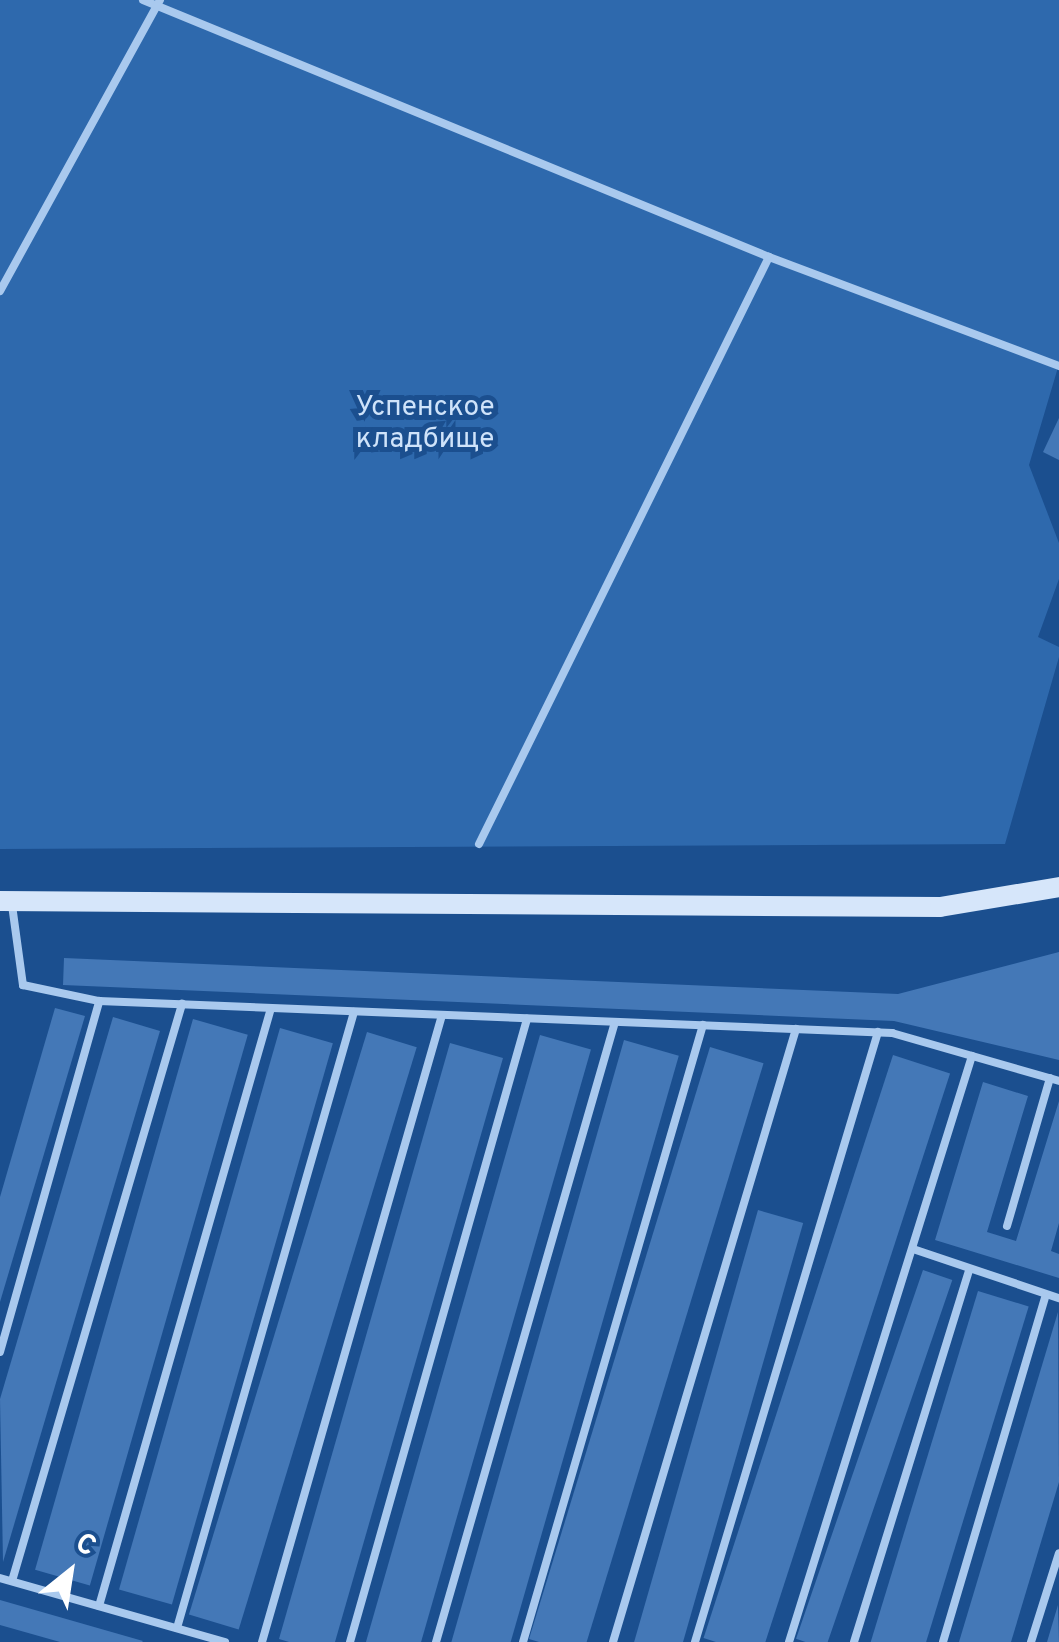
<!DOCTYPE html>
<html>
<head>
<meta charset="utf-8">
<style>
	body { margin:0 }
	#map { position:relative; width:1059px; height:1642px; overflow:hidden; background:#1b4f8f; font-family:Overpass,sans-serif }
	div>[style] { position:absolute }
	.green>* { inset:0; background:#2e69ad }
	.building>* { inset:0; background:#4478b7; transform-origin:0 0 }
	.service>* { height:8px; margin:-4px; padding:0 4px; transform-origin:4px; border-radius:4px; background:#a9c9ee }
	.secondary>* { height:20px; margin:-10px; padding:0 10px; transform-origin:10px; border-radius:10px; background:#d6e6fa }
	span { translate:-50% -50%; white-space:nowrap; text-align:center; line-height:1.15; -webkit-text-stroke:10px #1b4f8f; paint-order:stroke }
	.park-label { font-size:28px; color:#cfe3fa }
	.north { position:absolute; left:20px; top:1522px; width:100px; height:100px; -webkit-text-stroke:8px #1b4f8f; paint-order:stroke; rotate:30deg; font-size:28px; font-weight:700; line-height:40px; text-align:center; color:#fff }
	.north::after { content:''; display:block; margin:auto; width:35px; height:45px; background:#fff; clip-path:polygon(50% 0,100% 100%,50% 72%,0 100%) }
</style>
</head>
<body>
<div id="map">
	<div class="green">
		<i style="clip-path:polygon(0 0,1059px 0,1059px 364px,1029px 465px,1059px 543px,1059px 579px,1038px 637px,1059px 647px,1059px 657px,1005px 844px,0 849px)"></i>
	</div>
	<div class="building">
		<i style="clip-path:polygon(1059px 418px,1059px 460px,1043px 452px)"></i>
		<i style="clip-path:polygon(1059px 952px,1059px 1060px,894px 1021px,63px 985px,64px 958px,898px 994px)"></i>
		<i style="clip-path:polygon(55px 1008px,85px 1016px,0 1302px,0 1197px)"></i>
		<i style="clip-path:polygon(113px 1017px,160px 1031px,3px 1562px,0 1399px)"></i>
		<i style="left:193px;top:1019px;width:57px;height:573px;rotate:16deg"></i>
		<i style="left:280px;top:1028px;width:55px;height:584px;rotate:16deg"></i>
		<i style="left:367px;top:1032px;width:52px;height:609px;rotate:17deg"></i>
		<i style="left:540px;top:1035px;width:53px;height:632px;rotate:16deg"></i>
		<i style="left:624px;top:1040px;width:57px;height:627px;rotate:16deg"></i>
		<i style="clip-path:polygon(450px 1043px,503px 1058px,335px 1642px,289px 1642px,279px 1639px)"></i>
		<i style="left:710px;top:1047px;width:56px;height:619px;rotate:17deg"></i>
		<i style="left:893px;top:1055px;width:60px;height:613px;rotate:18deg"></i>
		<i style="clip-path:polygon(983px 1082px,1028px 1096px,987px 1232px,1016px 1241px,1059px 1101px,1059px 1223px,1051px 1251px,1059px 1254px,1059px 1278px,935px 1240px)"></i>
		<i style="left:758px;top:1210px;width:47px;height:450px;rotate:16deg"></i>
		<i style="left:923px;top:1270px;width:31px;height:390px;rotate:19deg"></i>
		<i style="left:978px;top:1291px;width:53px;height:367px;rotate:17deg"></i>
		<i style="clip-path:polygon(1058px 1312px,1059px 1482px,1011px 1642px,959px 1642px)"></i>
		<i style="clip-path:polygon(0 1600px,143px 1641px,142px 1642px,60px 1642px,0 1625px)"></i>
		<i style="clip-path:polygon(1058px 1605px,1059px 1642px,1047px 1642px)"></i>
	</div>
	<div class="service">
		<i style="left:143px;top:0;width:677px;rotate:22.32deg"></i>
		<i style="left:769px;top:257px;width:310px;rotate:20.6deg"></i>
		<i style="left:0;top:291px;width:332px;rotate:-61.2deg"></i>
		<i style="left:479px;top:844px;width:655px;rotate:-63.71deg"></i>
		<i style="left:12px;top:905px;width:81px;rotate:82.2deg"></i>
		<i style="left:23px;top:985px;width:78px;rotate:11.9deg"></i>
		<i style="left:1007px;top:1226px;width:154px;rotate:-73.8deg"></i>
		<i style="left:913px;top:1249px;width:154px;rotate:18.6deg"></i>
		<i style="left:0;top:1352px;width:365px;rotate:-74.2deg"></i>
		<i style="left:99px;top:1001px;width:794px;rotate:2.31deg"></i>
		<i style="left:892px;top:1033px;width:174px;rotate:16deg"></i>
		<i style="left:0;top:1578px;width:234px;rotate:15.9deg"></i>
		<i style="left:12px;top:1581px;width:602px;rotate:-73.58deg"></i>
		<i style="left:99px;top:1606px;width:622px;rotate:-73.95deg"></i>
		<i style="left:177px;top:1628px;width:641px;rotate:-73.97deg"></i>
		<i style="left:262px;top:1642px;width:652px;rotate:-73.98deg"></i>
		<i style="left:350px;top:1642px;width:648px;rotate:-74.14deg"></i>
		<i style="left:436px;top:1642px;width:645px;rotate:-73.9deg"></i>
		<i style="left:523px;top:1642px;width:643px;rotate:-73.74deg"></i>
		<i style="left:613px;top:1642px;width:640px;rotate:-73.38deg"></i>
		<i style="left:695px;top:1642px;width:637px;rotate:-73.3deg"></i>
		<i style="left:789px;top:1642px;width:614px;rotate:-72.66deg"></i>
		<i style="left:854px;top:1642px;width:388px;rotate:-72.8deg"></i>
		<i style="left:943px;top:1642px;width:362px;rotate:-73.5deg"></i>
		<i style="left:1031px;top:1642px;width:93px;rotate:-72.5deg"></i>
	</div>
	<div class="secondary">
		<i style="left:0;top:901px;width:940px;rotate:0.37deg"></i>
		<i style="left:940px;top:907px;width:121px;rotate:-9.5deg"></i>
	</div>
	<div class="park-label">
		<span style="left:425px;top:424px">Успенское<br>кладбище</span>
	</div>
	<div class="north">С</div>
</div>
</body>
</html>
